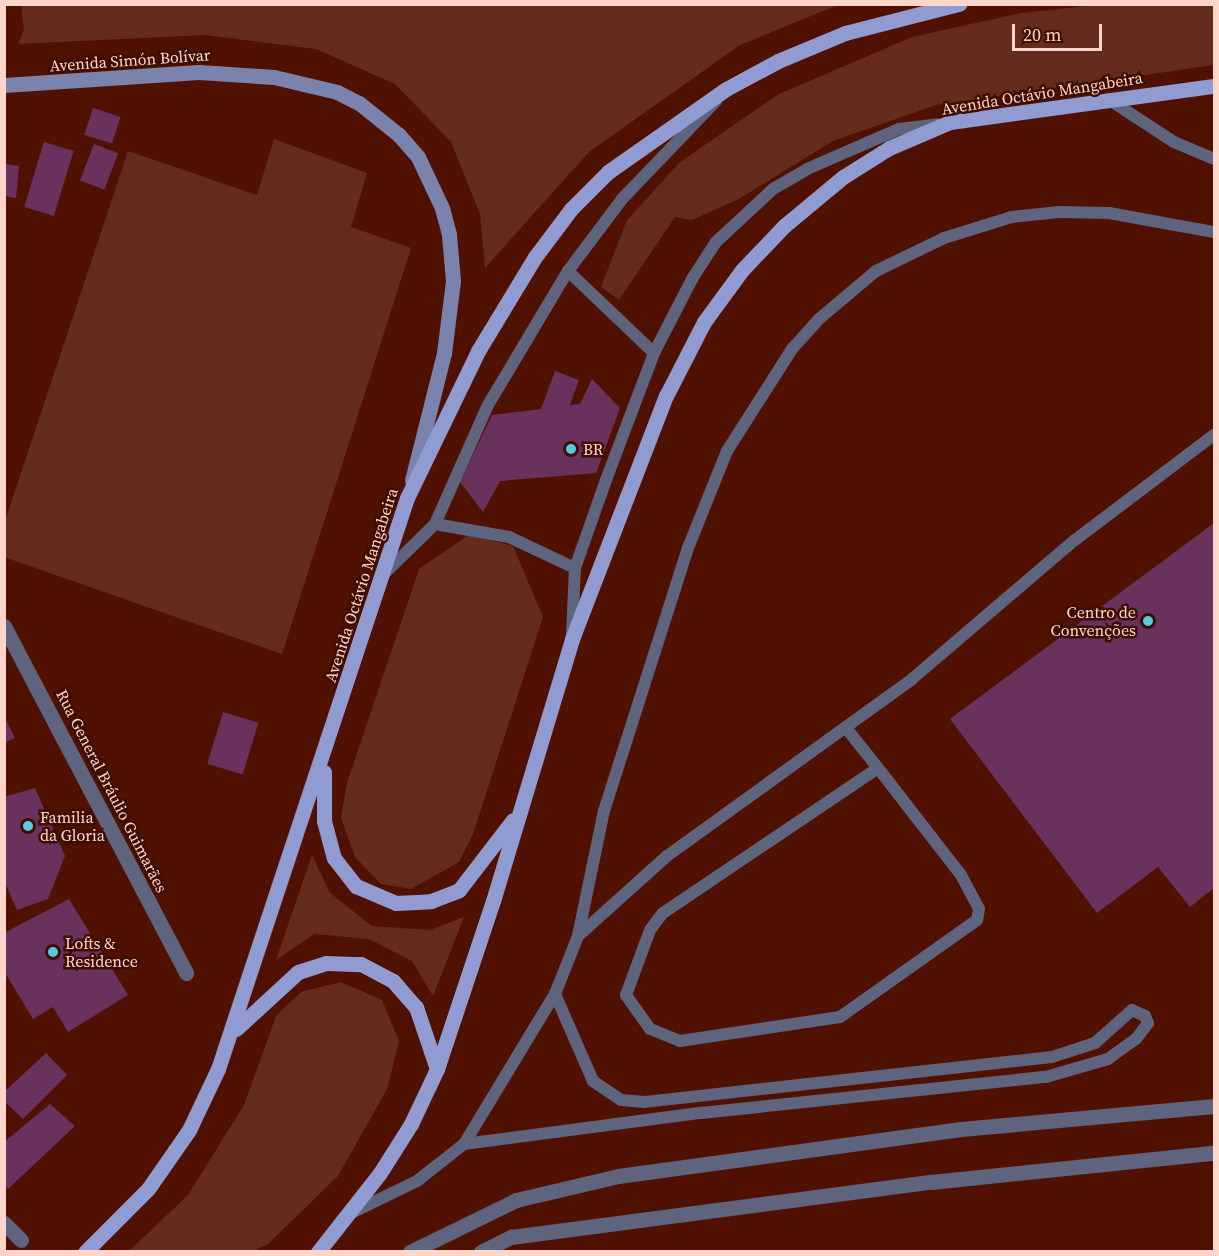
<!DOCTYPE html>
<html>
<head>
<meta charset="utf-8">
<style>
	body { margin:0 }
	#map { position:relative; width:1219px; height:1256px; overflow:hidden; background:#501102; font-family:"Source Serif 4",serif }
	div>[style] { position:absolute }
	.green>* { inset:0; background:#652b1d }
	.building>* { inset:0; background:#68325d; transform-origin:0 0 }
	.lane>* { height:12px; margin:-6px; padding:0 6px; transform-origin:6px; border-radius:6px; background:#5e637e }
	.street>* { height:15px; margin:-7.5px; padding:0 7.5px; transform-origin:7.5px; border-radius:7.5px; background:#5e637e }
	.secondary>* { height:15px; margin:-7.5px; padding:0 7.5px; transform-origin:7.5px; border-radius:7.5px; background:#7a83ae }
	.primary>* { height:15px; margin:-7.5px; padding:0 7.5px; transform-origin:7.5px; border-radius:7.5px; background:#909bd2 }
	.dots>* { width:16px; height:16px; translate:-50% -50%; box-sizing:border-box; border:3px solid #3e0e03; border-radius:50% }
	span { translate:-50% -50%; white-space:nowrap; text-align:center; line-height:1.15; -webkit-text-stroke:5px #3e0e03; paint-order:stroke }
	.street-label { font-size:16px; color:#fed5ca }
	.poi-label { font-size:16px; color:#fed5ca }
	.left { translate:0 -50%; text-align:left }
	.right { translate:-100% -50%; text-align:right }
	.frame { position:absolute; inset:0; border:6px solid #fed5ca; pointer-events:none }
	.scale { position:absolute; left:1012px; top:24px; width:90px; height:27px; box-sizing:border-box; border:3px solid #fed5ca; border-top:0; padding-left:8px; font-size:18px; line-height:21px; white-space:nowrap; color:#fed5ca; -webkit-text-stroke:4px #3e0e03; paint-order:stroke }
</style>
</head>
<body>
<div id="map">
	<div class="green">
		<i style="clip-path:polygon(21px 4px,838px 4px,838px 5px,740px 45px,589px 152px,485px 268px,480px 214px,451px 142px,395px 84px,316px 49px,205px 35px,18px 44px,24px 30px)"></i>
		<i style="clip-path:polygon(1097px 5px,1214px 5px,1214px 65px,936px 105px,833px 141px,739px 199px,692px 220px,675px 217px,619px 300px,601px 287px,627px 220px,680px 162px,779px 94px,912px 37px,1022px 13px)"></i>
		<i style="clip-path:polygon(274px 139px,367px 173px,351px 227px,411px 248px,282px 654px,4px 557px,5px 521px,128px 151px,257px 195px)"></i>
		<i style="clip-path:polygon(470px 534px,513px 546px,543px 617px,473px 834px,459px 862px,411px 889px,381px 884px,355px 857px,341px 818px,347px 783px,419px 569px)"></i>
		<i style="clip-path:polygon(312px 855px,330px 893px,372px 926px,430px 930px,464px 917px,433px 996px,412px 961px,369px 939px,314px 934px,276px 960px)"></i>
		<i style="clip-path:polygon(341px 982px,382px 1000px,399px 1041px,387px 1089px,338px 1176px,268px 1244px,253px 1251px,129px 1251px,188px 1195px,244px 1105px,276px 1016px,301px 992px)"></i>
	</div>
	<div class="building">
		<i style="left:93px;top:108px;width:29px;height:28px;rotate:18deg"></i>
		<i style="left:44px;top:142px;width:31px;height:68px;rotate:17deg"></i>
		<i style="left:94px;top:144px;width:26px;height:39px;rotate:21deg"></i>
		<i style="clip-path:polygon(4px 164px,19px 166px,16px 198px,4px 196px)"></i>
		<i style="clip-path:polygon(555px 371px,579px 380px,570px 405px,580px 404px,592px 379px,620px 408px,596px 473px,500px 481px,483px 512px,460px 482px,492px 415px,541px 409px)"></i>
		<i style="clip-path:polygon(1214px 523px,1214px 888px,1190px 907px,1158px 867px,1097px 913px,950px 719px)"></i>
		<i style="left:223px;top:712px;width:37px;height:54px;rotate:17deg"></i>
		<i style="clip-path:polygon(4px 716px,15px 738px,4px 743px)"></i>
		<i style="clip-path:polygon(35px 788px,65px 856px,48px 899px,17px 910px,4px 881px,4px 797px)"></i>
		<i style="clip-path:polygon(69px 899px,128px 995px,68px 1032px,53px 1007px,33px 1019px,4px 971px,4px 933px)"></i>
		<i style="clip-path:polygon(46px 1053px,67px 1075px,23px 1119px,4px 1101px,4px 1092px)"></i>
		<i style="clip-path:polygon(50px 1104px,75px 1126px,8px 1189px,4px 1184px,4px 1142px)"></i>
	</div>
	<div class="lane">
		<i style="left:1108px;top:99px;width:79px;rotate:33.1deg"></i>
		<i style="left:1174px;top:142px;width:43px;rotate:23deg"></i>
		<i style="left:568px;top:271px;width:119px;rotate:43.6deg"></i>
		<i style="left:435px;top:524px;width:130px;rotate:-66deg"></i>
		<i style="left:488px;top:405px;width:156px;rotate:-59.2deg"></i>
		<i style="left:568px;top:271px;width:90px;rotate:-53.1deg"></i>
		<i style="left:622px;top:199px;width:136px;rotate:-46.2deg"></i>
		<i style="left:384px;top:574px;width:71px;rotate:-44.4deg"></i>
		<i style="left:435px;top:524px;width:75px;rotate:10deg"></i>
		<i style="left:509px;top:537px;width:73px;rotate:25.2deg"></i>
		<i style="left:572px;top:634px;width:66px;rotate:-87.4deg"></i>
		<i style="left:575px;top:568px;width:93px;rotate:-70.6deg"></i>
		<i style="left:606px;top:480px;width:136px;rotate:-69.3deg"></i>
		<i style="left:654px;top:353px;width:83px;rotate:-62.8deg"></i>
		<i style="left:692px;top:279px;width:44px;rotate:-57deg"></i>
		<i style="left:716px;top:242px;width:78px;rotate:-42.9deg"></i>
		<i style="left:773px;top:189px;width:39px;rotate:-30deg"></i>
		<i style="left:807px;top:169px;width:100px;rotate:-23.5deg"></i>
		<i style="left:899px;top:129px;width:38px;rotate:-7deg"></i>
		<i style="left:846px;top:728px;width:51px;rotate:51.3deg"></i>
		<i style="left:878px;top:768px;width:135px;rotate:52.2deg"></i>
		<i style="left:961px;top:875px;width:38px;rotate:62deg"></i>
		<i style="left:979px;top:909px;width:11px;rotate:100deg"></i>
		<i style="left:977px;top:920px;width:168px;rotate:144.7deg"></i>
		<i style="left:840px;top:1017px;width:162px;rotate:171.5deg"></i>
		<i style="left:680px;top:1041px;width:32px;rotate:-158deg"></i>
		<i style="left:650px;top:1029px;width:42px;rotate:-125.2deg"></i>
		<i style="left:626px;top:995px;width:69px;rotate:-69.7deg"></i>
		<i style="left:650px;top:930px;width:21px;rotate:-53deg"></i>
		<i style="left:663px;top:913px;width:259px;rotate:-34deg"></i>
		<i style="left:578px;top:936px;width:128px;rotate:-78.3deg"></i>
		<i style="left:604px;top:811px;width:276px;rotate:-72.3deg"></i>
		<i style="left:688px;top:548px;width:105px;rotate:-68.1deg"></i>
		<i style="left:727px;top:451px;width:121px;rotate:-57.5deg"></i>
		<i style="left:792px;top:349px;width:40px;rotate:-48deg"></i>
		<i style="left:819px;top:319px;width:75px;rotate:-40.1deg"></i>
		<i style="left:876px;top:271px;width:76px;rotate:-25.9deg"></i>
		<i style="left:944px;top:238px;width:71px;rotate:-17.2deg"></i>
		<i style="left:1012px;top:217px;width:47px;rotate:-6.1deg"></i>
		<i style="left:1059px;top:212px;width:50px;rotate:1.1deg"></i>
		<i style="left:1109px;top:213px;width:107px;rotate:10.3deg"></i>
		<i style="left:464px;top:1144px;width:239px;rotate:-7.5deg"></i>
		<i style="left:701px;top:1113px;width:347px;rotate:-6deg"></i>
		<i style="left:1046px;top:1077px;width:65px;rotate:-16.2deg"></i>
		<i style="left:1108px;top:1059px;width:34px;rotate:-36deg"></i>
		<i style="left:1136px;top:1039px;width:20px;rotate:-53deg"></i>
		<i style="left:1148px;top:1023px;width:8px;rotate:-113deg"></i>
		<i style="left:1145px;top:1016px;width:14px;rotate:-155deg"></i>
		<i style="left:1132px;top:1010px;width:50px;rotate:138.3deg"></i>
		<i style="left:1095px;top:1043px;width:45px;rotate:162deg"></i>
		<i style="left:1052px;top:1057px;width:409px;rotate:173.7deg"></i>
		<i style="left:645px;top:1102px;width:24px;rotate:-175deg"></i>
		<i style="left:621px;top:1100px;width:34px;rotate:-146deg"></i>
		<i style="left:593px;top:1081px;width:95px;rotate:-113.6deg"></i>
		<i style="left:351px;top:1213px;width:73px;rotate:-25.9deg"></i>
		<i style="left:417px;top:1181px;width:60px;rotate:-38.2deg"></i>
		<i style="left:464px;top:1144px;width:175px;rotate:-58.8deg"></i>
		<i style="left:555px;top:994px;width:62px;rotate:-68.4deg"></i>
		<i style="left:578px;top:936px;width:120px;rotate:-42deg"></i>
		<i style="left:667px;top:856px;width:302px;rotate:-35.8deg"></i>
		<i style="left:912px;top:679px;width:214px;rotate:-40.5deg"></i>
		<i style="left:1075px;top:540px;width:174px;rotate:-37.1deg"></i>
	</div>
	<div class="street">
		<i style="left:4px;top:626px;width:392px;rotate:62.3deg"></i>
		<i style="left:4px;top:1223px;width:24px;rotate:45deg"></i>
		<i style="left:410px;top:1252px;width:118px;rotate:-26.1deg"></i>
		<i style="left:516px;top:1200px;width:105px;rotate:-13.2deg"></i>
		<i style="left:618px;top:1176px;width:346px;rotate:-7.8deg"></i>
		<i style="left:961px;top:1129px;width:254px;rotate:-5.2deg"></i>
		<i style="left:481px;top:1252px;width:34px;rotate:-27deg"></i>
		<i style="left:511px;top:1237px;width:424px;rotate:-7.5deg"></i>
		<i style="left:931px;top:1182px;width:284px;rotate:-5.9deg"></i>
	</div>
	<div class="secondary">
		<i style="left:4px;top:85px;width:195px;rotate:-3.8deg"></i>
		<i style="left:199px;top:72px;width:75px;rotate:3.8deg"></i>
		<i style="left:274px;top:77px;width:65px;rotate:13.4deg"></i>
		<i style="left:337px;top:92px;width:25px;rotate:27deg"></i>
		<i style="left:359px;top:103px;width:51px;rotate:38.7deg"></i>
		<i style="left:399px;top:135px;width:29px;rotate:49deg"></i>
		<i style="left:418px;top:157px;width:56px;rotate:64.8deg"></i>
		<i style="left:442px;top:208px;width:28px;rotate:75deg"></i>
		<i style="left:449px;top:235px;width:46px;rotate:85deg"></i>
		<i style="left:453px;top:281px;width:73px;rotate:97.1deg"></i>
		<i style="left:444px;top:353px;width:131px;rotate:104.1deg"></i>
	</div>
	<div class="primary">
		<i style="left:324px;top:772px;width:49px;rotate:90deg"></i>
		<i style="left:324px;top:821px;width:38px;rotate:75deg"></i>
		<i style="left:334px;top:858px;width:36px;rotate:52deg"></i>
		<i style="left:356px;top:886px;width:43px;rotate:23deg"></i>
		<i style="left:396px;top:903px;width:35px;rotate:-3deg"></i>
		<i style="left:431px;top:901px;width:30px;rotate:-21deg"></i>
		<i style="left:459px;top:890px;width:88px;rotate:-52.4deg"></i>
		<i style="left:236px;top:1029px;width:84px;rotate:-42.6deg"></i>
		<i style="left:298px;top:972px;width:29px;rotate:-18deg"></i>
		<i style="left:326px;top:963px;width:35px;rotate:2deg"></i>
		<i style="left:361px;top:964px;width:36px;rotate:28deg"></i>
		<i style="left:393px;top:981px;width:35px;rotate:49deg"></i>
		<i style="left:416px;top:1007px;width:65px;rotate:71.3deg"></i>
		<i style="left:85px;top:1252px;width:89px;rotate:-45deg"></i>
		<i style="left:148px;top:1189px;width:72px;rotate:-55.2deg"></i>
		<i style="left:189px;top:1130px;width:68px;rotate:-64.6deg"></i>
		<i style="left:218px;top:1069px;width:601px;rotate:-71.69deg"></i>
		<i style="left:407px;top:498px;width:163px;rotate:-64.2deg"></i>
		<i style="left:478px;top:351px;width:110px;rotate:-58.8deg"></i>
		<i style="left:535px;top:257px;width:60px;rotate:-53.1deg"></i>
		<i style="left:571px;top:209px;width:52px;rotate:-45deg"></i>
		<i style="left:608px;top:172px;width:144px;rotate:-35.1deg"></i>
		<i style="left:726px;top:89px;width:59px;rotate:-28.3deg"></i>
		<i style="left:778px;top:61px;width:73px;rotate:-22.7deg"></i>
		<i style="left:845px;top:33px;width:118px;rotate:-14.3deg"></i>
		<i style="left:318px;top:1252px;width:100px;rotate:-51.9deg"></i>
		<i style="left:380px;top:1173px;width:58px;rotate:-57.7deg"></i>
		<i style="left:411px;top:1124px;width:61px;rotate:-64.7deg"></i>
		<i style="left:437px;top:1069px;width:177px;rotate:-71.6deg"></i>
		<i style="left:493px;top:901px;width:274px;rotate:-73.2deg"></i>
		<i style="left:572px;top:639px;width:261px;rotate:-68.9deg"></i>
		<i style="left:666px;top:396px;width:83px;rotate:-62.8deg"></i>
		<i style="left:704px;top:322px;width:64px;rotate:-53.8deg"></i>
		<i style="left:742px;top:270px;width:61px;rotate:-46.3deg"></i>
		<i style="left:784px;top:226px;width:77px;rotate:-39.7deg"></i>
		<i style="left:843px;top:177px;width:54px;rotate:-32.2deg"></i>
		<i style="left:889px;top:148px;width:66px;rotate:-23.1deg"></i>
		<i style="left:950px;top:122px;width:266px;rotate:-7.8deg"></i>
	</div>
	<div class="dots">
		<i style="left:571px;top:449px;background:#58c9e3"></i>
		<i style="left:1148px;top:621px;background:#58c9e3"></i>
		<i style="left:28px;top:826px;background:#58c9e3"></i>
		<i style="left:53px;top:952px;background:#58c9e3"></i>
	</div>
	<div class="street-label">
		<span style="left:130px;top:60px;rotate:-4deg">Avenida Simón Bolívar</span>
		<span style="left:1042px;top:93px;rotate:-9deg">Avenida Octávio Mangabeira</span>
		<span style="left:361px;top:585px;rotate:-72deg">Avenida Octávio Mangabeira</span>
		<span style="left:112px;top:791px;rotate:63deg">Rua General Bráulio Guimarães</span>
	</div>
	<div class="poi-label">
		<span class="left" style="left:583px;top:449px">BR</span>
		<span class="right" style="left:1136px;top:621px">Centro de<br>Convenções</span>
		<span class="left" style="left:40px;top:826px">Familia<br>da Gloria</span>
		<span class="left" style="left:65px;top:952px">Lofts &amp;<br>Residence</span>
	</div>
	<div class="frame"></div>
	<div class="scale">20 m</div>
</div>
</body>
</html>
